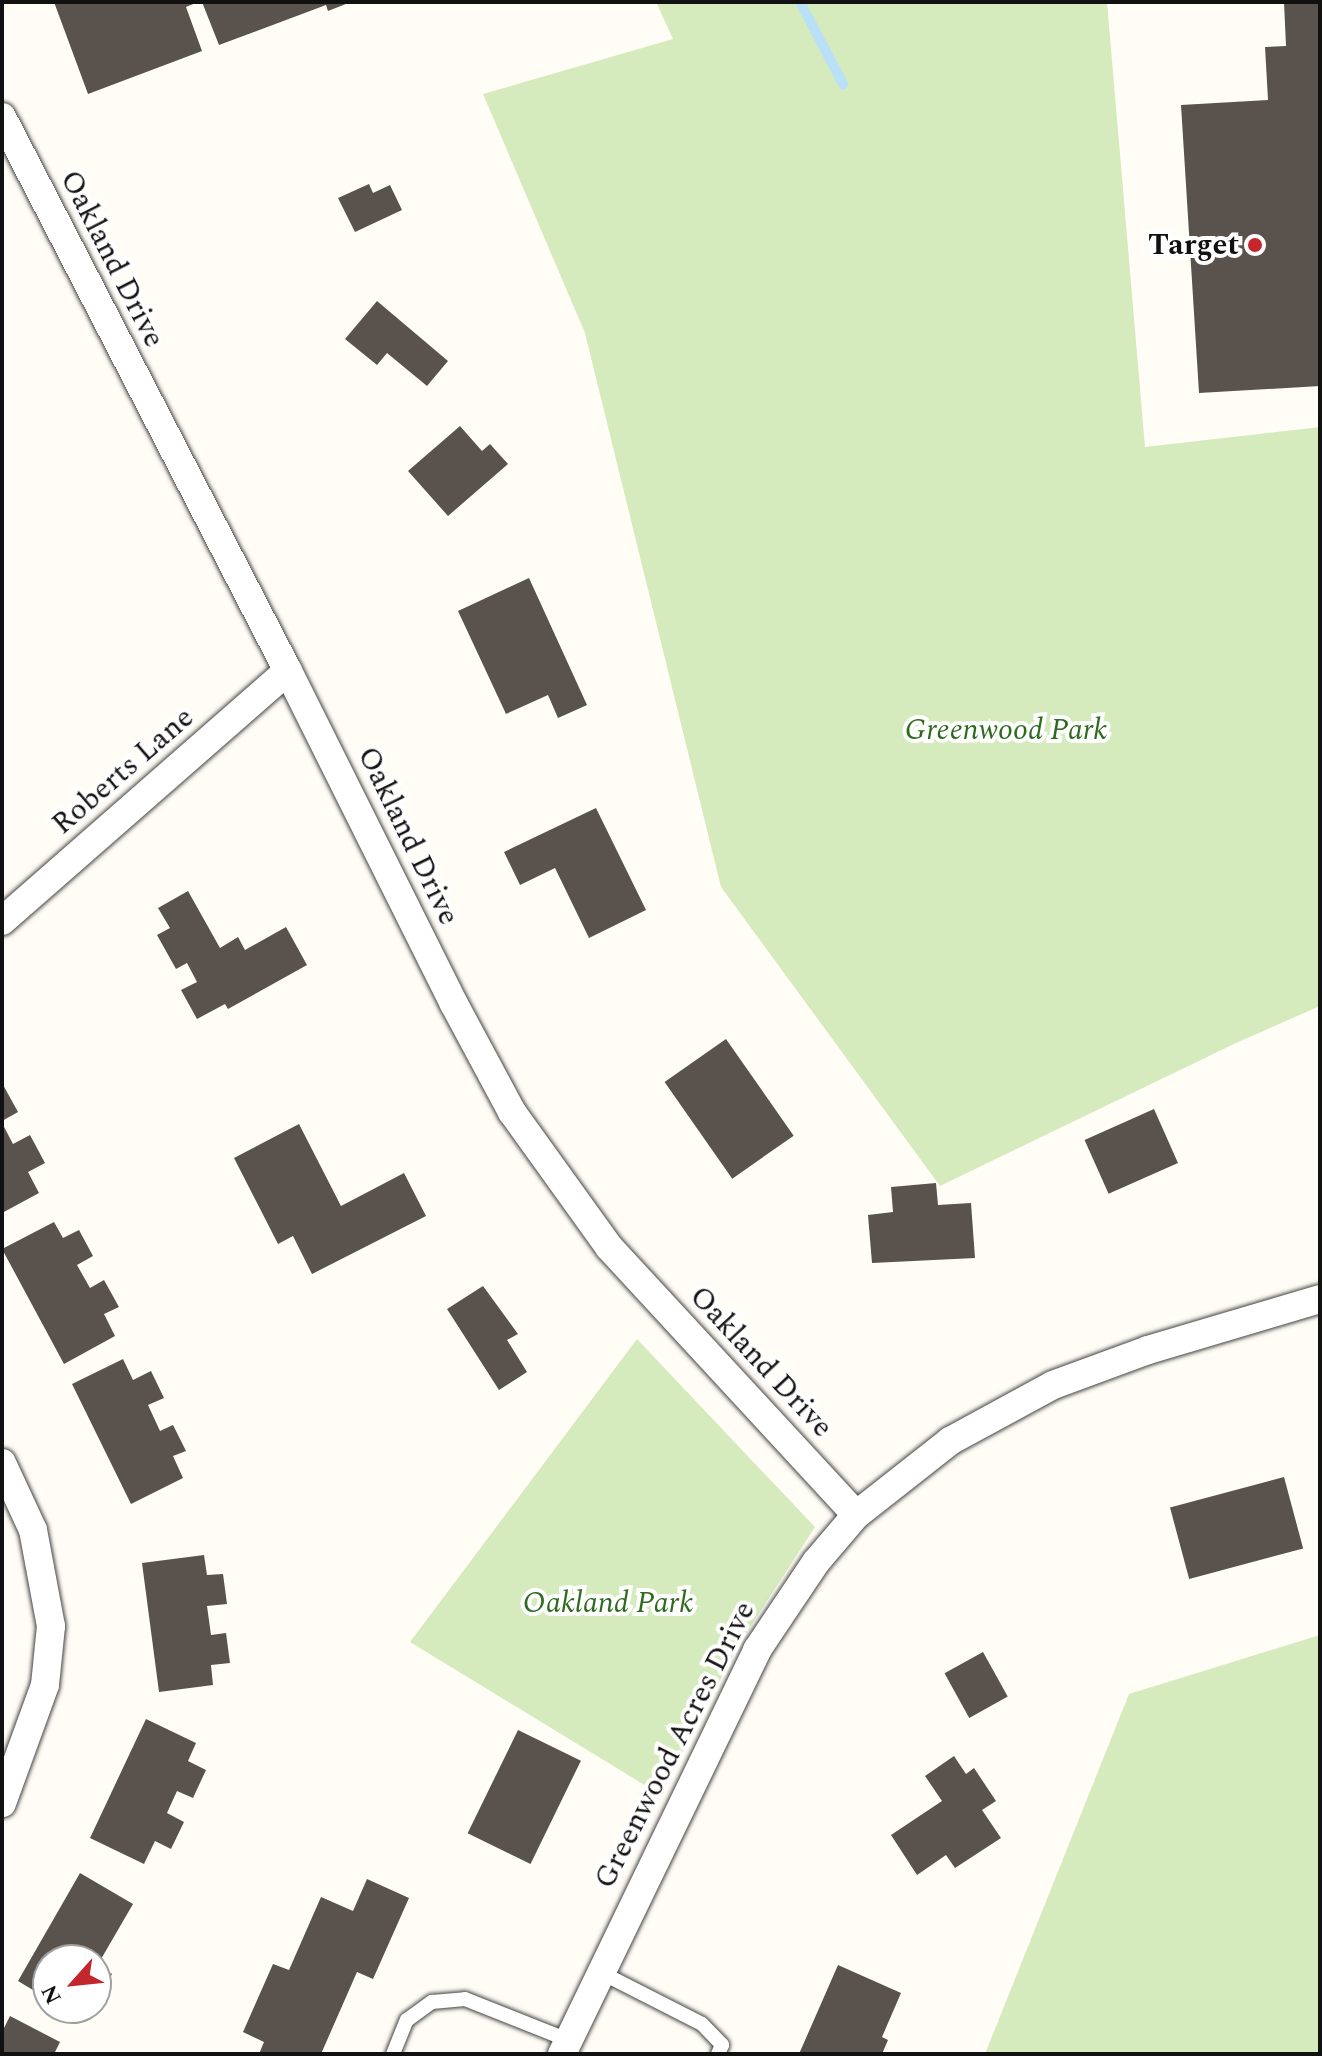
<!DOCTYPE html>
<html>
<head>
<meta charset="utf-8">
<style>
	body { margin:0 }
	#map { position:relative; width:1322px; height:2056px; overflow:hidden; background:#fffdf5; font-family:Spectral,serif }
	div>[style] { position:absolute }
	.green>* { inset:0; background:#d5ebbd }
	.stream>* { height:10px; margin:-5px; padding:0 5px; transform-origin:5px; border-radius:5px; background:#b9e0f7 }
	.building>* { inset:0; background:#5a524d; transform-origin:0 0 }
	.roads { filter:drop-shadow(0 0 2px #444) drop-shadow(0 0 2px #444) }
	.service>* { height:14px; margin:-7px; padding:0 7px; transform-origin:7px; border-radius:7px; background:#fff }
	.minor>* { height:28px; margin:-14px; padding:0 14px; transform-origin:14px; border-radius:14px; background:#fff }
	.dots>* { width:22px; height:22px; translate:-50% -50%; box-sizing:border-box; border:4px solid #fff; border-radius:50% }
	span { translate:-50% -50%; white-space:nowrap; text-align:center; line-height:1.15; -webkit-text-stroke:8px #fff; paint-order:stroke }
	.poi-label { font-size:30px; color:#111; font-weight:700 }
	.right { translate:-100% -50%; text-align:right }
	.street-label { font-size:30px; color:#111 }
	.park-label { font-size:30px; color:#2f6b1f; font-style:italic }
	.frame { position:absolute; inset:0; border:4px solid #111; pointer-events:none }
	.north { position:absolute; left:32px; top:1944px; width:80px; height:80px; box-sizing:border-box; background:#fff; border:2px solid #a0a0a0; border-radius:50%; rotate:243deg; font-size:22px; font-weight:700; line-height:32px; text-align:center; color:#111 }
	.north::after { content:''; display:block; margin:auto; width:28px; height:36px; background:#c4262e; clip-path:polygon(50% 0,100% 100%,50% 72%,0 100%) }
</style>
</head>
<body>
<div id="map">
	<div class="green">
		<i style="clip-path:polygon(656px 2px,1107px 2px,1145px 447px,1320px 427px,1320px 1006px,1236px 1043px,940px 1186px,721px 887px,585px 333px,483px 94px,673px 39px)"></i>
		<i style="clip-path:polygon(637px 1339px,815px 1527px,737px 1647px,661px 1795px,410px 1642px)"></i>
		<i style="clip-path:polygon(1320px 1635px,1320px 2054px,985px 2054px,1129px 1694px)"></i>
	</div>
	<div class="stream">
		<i style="left:800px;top:2px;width:93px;rotate:62.3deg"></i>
	</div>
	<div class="building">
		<i style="clip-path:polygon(54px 2px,198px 2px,186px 7px,202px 51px,88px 94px)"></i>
		<i style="clip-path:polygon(202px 2px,351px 2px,328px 11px,326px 5px,219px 45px)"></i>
		<i style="clip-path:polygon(1284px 2px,1320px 2px,1320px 386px,1199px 393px,1181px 105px,1268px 100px,1265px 47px,1286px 46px)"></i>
		<i style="clip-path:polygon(369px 184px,373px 193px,390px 185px,402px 210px,355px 232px,338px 198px)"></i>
		<i style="clip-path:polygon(377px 301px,448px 361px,427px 386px,387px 353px,377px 365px,345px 339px)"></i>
		<i style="clip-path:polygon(460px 426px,482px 451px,490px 444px,508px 464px,448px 516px,408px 471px)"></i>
		<i style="clip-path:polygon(529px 578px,587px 705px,558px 718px,548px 695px,506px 714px,458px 611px)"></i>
		<i style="clip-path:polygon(596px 808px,646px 910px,589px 938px,555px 868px,520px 885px,504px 852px)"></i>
		<i style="clip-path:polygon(188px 891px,220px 948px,238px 937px,245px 950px,286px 927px,307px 965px,228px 1009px,225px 1004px,197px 1019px,181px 990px,197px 982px,187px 963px,176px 969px,157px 935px,170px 928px,158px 908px)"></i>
		<i style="left:726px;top:1039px;width:118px;height:75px;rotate:55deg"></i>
		<i style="clip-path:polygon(2px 1083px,18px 1112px,2px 1121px)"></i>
		<i style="left:1154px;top:1109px;width:59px;height:76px;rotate:66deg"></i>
		<i style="clip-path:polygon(2px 1123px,13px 1144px,30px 1135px,45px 1163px,28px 1172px,39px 1193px,2px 1213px)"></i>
		<i style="clip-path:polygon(299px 1124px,341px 1206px,404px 1173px,426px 1216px,312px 1274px,293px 1236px,278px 1244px,234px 1158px)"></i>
		<i style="clip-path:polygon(936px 1183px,938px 1205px,971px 1203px,975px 1258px,872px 1263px,868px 1215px,893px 1212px,891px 1187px)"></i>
		<i style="clip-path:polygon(54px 1222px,63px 1238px,79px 1230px,93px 1256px,77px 1265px,90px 1288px,104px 1280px,119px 1307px,104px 1314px,115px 1336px,64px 1364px,2px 1249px)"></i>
		<i style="clip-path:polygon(483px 1286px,518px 1334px,507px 1340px,527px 1372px,499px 1390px,447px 1309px)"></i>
		<i style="clip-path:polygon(123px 1359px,133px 1380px,151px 1371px,164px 1398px,148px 1405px,160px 1431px,173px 1425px,186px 1451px,173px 1456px,183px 1478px,131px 1504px,72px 1384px)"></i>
		<i style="left:1284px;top:1477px;width:74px;height:118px;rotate:75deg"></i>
		<i style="clip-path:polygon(204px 1555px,207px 1575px,223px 1574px,227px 1604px,207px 1606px,211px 1635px,226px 1633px,230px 1663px,211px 1665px,213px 1685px,159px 1692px,142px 1563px)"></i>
		<i style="left:983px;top:1652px;width:51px;height:44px;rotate:61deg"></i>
		<i style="clip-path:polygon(146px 1719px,196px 1743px,188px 1761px,206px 1770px,193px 1798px,177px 1791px,167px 1813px,184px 1822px,171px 1849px,155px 1841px,144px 1864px,90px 1838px)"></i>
		<i style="left:518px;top:1730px;width:70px;height:115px;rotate:26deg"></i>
		<i style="clip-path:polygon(954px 1756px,966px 1774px,974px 1768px,996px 1801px,982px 1810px,1001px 1838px,955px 1868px,946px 1855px,917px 1875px,891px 1835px,942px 1801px,925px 1776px)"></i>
		<i style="clip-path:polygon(80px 1873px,133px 1904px,97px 1966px,112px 1974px,99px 1998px,96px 1960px,48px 1960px,48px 1999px,18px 1981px)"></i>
		<i style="clip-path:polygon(367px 1879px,409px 1898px,373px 1979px,357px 1972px,321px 2054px,259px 2054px,264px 2042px,243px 2032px,273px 1964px,289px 1970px,321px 1897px,353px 1911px)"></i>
		<i style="clip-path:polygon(838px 1965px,901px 1993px,882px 2037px,888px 2040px,882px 2054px,799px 2054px)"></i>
		<i style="clip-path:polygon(10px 2016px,60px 2042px,54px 2054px,2px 2054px,2px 2032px)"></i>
	</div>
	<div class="roads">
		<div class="service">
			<i style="left:600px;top:1972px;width:114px;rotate:27deg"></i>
			<i style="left:702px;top:2024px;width:29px;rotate:46deg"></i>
			<i style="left:722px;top:2045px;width:10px;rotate:114deg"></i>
			<i style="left:393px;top:2054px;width:37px;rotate:-68deg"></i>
			<i style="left:407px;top:2020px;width:31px;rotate:-36deg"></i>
			<i style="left:432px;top:2002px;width:33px;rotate:-5deg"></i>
			<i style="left:465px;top:1999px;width:111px;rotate:21.7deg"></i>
		</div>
		<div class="minor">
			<i style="left:2px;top:117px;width:623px;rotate:62.7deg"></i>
			<i style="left:288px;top:671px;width:372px;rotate:63.5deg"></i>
			<i style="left:454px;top:1004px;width:123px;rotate:61.8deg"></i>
			<i style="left:512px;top:1112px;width:166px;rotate:54.3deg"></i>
			<i style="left:609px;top:1247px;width:364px;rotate:47.3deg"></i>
			<i style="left:2px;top:921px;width:380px;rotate:-41.2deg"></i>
			<i style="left:2px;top:1463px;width:74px;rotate:65.2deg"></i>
			<i style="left:33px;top:1530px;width:98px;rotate:79.4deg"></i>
			<i style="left:51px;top:1626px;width:59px;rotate:95.8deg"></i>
			<i style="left:45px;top:1685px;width:126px;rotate:110deg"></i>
			<i style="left:562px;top:2054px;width:449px;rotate:-64.2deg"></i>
			<i style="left:757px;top:1650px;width:106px;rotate:-56.2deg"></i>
			<i style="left:816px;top:1562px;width:62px;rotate:-49.6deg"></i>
			<i style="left:856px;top:1515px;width:120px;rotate:-38.2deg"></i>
			<i style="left:950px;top:1441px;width:117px;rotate:-28.5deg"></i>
			<i style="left:1053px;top:1385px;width:101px;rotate:-20.2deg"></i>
			<i style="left:1148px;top:1350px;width:179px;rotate:-16.5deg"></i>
		</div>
	</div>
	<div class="dots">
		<i style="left:1255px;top:245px;background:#c4262e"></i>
	</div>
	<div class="poi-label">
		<span class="right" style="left:1239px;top:245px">Target</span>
	</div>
	<div class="street-label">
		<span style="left:112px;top:259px;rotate:63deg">Oakland Drive</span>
		<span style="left:123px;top:771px;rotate:-41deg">Roberts Lane</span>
		<span style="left:408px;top:836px;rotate:64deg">Oakland Drive</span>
		<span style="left:761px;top:1362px;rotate:47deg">Oakland Drive</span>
		<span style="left:675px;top:1745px;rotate:-63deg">Greenwood Acres Drive</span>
	</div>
	<div class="park-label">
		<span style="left:1006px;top:730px">Greenwood Park</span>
		<span style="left:608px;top:1603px">Oakland Park</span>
	</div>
	<div class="frame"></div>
	<div class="north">N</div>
</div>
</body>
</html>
